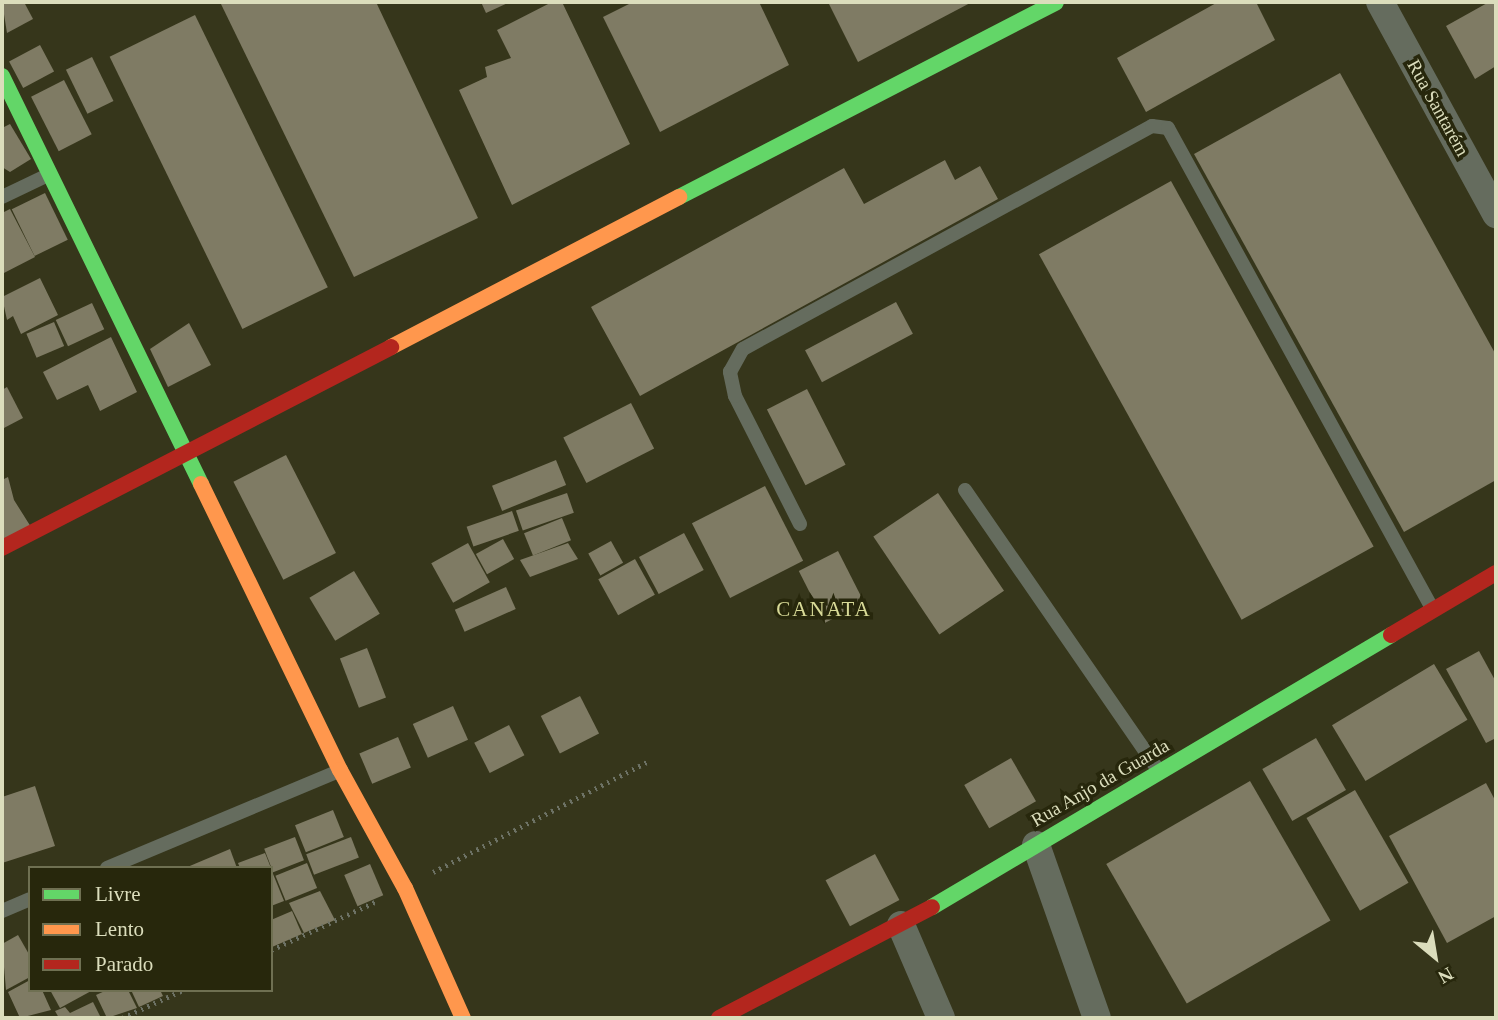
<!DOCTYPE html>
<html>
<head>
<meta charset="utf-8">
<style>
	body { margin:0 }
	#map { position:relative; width:1498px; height:1020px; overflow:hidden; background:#36361b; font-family:Georgia,serif }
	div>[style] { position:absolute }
	.building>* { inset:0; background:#7f7b64; transform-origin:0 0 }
	.path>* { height:4.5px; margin-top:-2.25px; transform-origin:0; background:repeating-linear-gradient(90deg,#6d7265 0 2px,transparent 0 7px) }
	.lane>* { height:14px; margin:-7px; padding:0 7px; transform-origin:7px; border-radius:7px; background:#656c5e }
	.street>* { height:28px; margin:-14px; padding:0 14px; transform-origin:14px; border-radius:14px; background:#656c5e }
	.fast>* { height:16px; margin:-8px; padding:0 8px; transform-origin:8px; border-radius:8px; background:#63d668 }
	.slow>* { height:16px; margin:-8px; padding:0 8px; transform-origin:8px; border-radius:8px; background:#ff974d }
	.jam>* { height:16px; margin:-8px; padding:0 8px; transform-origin:8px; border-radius:8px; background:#b3261e }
	span { translate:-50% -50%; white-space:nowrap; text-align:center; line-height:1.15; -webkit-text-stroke:7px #27270c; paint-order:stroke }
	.street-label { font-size:19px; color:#dbddbc }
	.neighbourhood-label { font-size:21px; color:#d8da97; letter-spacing:2px }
	.frame { position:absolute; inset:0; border:4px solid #dbddbc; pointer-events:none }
	.legend { position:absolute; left:28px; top:866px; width:245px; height:126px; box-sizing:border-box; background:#27270c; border:2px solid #6f7052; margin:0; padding:9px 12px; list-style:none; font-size:21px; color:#dbddbc }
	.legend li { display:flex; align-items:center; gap:14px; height:35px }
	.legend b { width:35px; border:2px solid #6f7052 }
	.north { position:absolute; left:1400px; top:922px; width:70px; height:70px; -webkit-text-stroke:5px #27270c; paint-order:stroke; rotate:150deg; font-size:19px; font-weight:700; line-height:28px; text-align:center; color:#dbddbc }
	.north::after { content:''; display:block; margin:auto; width:24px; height:32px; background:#dbddbc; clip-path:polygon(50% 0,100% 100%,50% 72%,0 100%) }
</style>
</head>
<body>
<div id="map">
	<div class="building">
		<i style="clip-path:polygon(2px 2px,24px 2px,33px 19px,7px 33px)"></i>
		<i style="clip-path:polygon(220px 2px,376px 2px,478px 218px,354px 277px)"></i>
		<i style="clip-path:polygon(481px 2px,510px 2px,486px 13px)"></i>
		<i style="clip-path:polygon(552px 2px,562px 2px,630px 144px,512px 205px,459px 90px,487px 77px,485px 67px,511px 58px,497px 30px)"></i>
		<i style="clip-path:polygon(633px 2px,759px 2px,789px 65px,660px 132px,603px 17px)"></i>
		<i style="clip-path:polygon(828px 2px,972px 2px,858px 62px)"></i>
		<i style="clip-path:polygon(1218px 2px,1256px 2px,1275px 40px,1146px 112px,1117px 58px)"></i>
		<i style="clip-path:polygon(1489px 2px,1496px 3px,1496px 66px,1475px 79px,1446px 26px)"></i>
		<i style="left:195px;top:15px;width:303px;height:95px;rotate:64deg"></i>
		<i style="left:40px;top:45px;width:30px;height:35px;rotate:62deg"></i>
		<i style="left:92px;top:57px;width:49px;height:29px;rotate:64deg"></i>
		<i style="clip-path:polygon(1340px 73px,1496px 355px,1496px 480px,1404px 532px,1194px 154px)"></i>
		<i style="left:64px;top:80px;width:61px;height:37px;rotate:63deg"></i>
		<i style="clip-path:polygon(10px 124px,31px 159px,10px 172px,2px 167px,2px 128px)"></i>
		<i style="clip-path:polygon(945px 160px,955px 180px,980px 166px,998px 199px,640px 396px,591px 307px,844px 168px,864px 204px)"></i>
		<i style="left:1171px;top:181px;width:418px;height:151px;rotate:61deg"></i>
		<i style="left:45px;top:193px;width:52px;height:37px;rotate:64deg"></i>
		<i style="clip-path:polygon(10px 209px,35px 257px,2px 274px,2px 213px)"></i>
		<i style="clip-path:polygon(40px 278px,58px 315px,21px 334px,13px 316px,7px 320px,2px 297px)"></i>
		<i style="left:896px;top:302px;width:36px;height:103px;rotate:62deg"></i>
		<i style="left:92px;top:303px;width:29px;height:40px;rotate:65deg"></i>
		<i style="left:54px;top:322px;width:26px;height:30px;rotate:67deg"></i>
		<i style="clip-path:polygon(189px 323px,211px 365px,168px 387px,150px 349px)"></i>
		<i style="clip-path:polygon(111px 337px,137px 392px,100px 411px,88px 385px,57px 400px,43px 372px)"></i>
		<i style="clip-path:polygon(7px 387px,23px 418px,2px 429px,2px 390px)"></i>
		<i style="left:807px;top:389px;width:85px;height:45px;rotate:63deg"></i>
		<i style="left:631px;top:403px;width:51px;height:76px;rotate:63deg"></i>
		<i style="left:286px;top:455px;width:110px;height:59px;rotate:63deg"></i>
		<i style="left:556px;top:460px;width:27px;height:69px;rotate:68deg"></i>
		<i style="clip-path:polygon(8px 477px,14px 500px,31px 527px,2px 543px,2px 480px)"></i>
		<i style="left:765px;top:486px;width:84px;height:82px;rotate:63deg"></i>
		<i style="left:567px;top:493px;width:21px;height:54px;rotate:71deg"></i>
		<i style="left:938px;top:493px;width:118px;height:78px;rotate:56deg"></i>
		<i style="left:512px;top:511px;width:21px;height:48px;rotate:71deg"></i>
		<i style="left:562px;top:518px;width:24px;height:41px;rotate:68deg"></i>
		<i style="left:684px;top:533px;width:42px;height:51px;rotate:62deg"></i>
		<i style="left:503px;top:539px;width:23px;height:31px;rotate:61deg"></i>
		<i style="left:611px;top:541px;width:25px;height:26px;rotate:61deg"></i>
		<i style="left:468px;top:543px;width:45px;height:42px;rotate:61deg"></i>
		<i style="clip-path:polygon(568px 543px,578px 559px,530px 577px,520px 560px)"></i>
		<i style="left:838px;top:551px;width:58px;height:44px;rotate:63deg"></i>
		<i style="left:635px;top:559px;width:41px;height:42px;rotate:61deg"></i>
		<i style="left:354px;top:571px;width:50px;height:52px;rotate:59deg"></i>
		<i style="left:506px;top:587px;width:24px;height:56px;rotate:66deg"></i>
		<i style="left:367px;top:648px;width:53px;height:29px;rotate:69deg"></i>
		<i style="clip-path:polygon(1479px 651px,1496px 682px,1496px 738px,1486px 743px,1446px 669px)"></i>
		<i style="left:1434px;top:664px;width:65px;height:119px;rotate:59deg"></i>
		<i style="left:580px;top:696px;width:42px;height:44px;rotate:63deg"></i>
		<i style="left:453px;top:706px;width:37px;height:44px;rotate:66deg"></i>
		<i style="left:509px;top:725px;width:34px;height:39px;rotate:63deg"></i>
		<i style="left:398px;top:737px;width:33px;height:42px;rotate:67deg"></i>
		<i style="left:1316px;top:738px;width:60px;height:62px;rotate:60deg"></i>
		<i style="left:1011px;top:758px;width:50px;height:54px;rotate:60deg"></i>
		<i style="left:1250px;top:781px;width:161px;height:166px;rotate:60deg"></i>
		<i style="clip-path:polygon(1486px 783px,1496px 802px,1496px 916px,1447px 943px,1389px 836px)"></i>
		<i style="clip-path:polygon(35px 786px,55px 846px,2px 863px,2px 797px)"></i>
		<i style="left:1355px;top:790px;width:107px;height:56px;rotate:60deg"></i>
		<i style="left:333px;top:810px;width:29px;height:41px;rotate:68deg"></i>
		<i style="left:295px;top:837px;width:25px;height:33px;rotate:69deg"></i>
		<i style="left:351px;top:837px;width:22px;height:48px;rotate:69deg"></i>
		<i style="clip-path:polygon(230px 849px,237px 868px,185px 868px)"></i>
		<i style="clip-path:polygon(265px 853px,271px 868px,240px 868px,238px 863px)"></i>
		<i style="left:875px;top:854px;width:52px;height:56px;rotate:62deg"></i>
		<i style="left:307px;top:863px;width:27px;height:34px;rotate:68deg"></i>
		<i style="left:370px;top:864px;width:34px;height:28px;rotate:67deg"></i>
		<i style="clip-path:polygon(271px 869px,284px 901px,271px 906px)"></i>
		<i style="clip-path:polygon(320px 891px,335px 920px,304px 933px,289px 903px)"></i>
		<i style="clip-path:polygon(292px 911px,302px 934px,272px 947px,271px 920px)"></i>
		<i style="clip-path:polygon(18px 935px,30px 956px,30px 977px,6px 990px,2px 944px)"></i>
		<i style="clip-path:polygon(30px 980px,30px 990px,42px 990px,51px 1010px,20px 1018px,8px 992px)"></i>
		<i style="clip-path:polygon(50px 990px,93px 990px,60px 1008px)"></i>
		<i style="clip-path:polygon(107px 990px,128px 990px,137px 1008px,107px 1018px,96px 995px)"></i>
		<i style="clip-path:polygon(131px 990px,160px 990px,163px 996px,139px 1007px)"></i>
		<i style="clip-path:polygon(93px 1002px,101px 1018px,59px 1018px,55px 1011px,65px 1007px,70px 1013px)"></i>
	</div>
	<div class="path">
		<i style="left:433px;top:872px;width:241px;rotate:-27.2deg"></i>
		<i style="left:271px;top:950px;width:115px;rotate:-24.8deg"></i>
		<i style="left:122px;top:1018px;width:67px;rotate:-24.7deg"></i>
	</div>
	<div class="lane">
		<i style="left:2px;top:197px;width:51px;rotate:-25.6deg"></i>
		<i style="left:965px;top:490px;width:341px;rotate:55.4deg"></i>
		<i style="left:800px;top:524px;width:144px;rotate:-116.9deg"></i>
		<i style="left:735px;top:396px;width:25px;rotate:-102deg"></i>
		<i style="left:730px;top:372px;width:26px;rotate:-61deg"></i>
		<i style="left:743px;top:349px;width:466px;rotate:-28.6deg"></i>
		<i style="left:1152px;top:126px;width:16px;rotate:7deg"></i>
		<i style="left:1168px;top:128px;width:550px;rotate:61.2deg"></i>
		<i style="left:107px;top:868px;width:251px;rotate:-22.7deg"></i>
		<i style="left:2px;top:911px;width:30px;rotate:-23deg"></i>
	</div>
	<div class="street">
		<i style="left:1380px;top:2px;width:242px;rotate:61.3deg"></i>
		<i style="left:1036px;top:845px;width:183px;rotate:70.6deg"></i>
		<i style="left:901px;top:925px;width:101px;rotate:66.7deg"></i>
	</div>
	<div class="fast">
		<i style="left:2px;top:76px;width:454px;rotate:64deg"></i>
		<i style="left:679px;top:197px;width:424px;rotate:-27.3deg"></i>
		<i style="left:932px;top:907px;width:534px;rotate:-30.65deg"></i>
	</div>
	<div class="slow">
		<i style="left:391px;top:347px;width:325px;rotate:-27.5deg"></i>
		<i style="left:201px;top:484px;width:318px;rotate:64.1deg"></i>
		<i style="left:340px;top:770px;width:135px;rotate:61.2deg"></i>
		<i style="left:405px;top:888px;width:142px;rotate:66deg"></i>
	</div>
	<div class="jam">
		<i style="left:2px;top:548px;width:438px;rotate:-27.3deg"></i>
		<i style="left:1391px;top:635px;width:122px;rotate:-30.6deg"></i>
		<i style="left:719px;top:1018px;width:240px;rotate:-27.5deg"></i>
	</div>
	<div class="street-label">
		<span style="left:1438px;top:108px;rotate:61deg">Rua Santarém</span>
		<span style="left:1100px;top:783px;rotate:-30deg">Rua Anjo da Guarda</span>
	</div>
	<div class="neighbourhood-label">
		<span style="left:824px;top:609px">CANATA</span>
	</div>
	<div class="frame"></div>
	<ul class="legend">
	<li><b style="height:9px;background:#63d668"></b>Livre</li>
	<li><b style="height:9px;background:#ff974d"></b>Lento</li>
	<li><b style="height:9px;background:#b3261e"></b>Parado</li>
	</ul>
	<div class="north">N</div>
</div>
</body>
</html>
